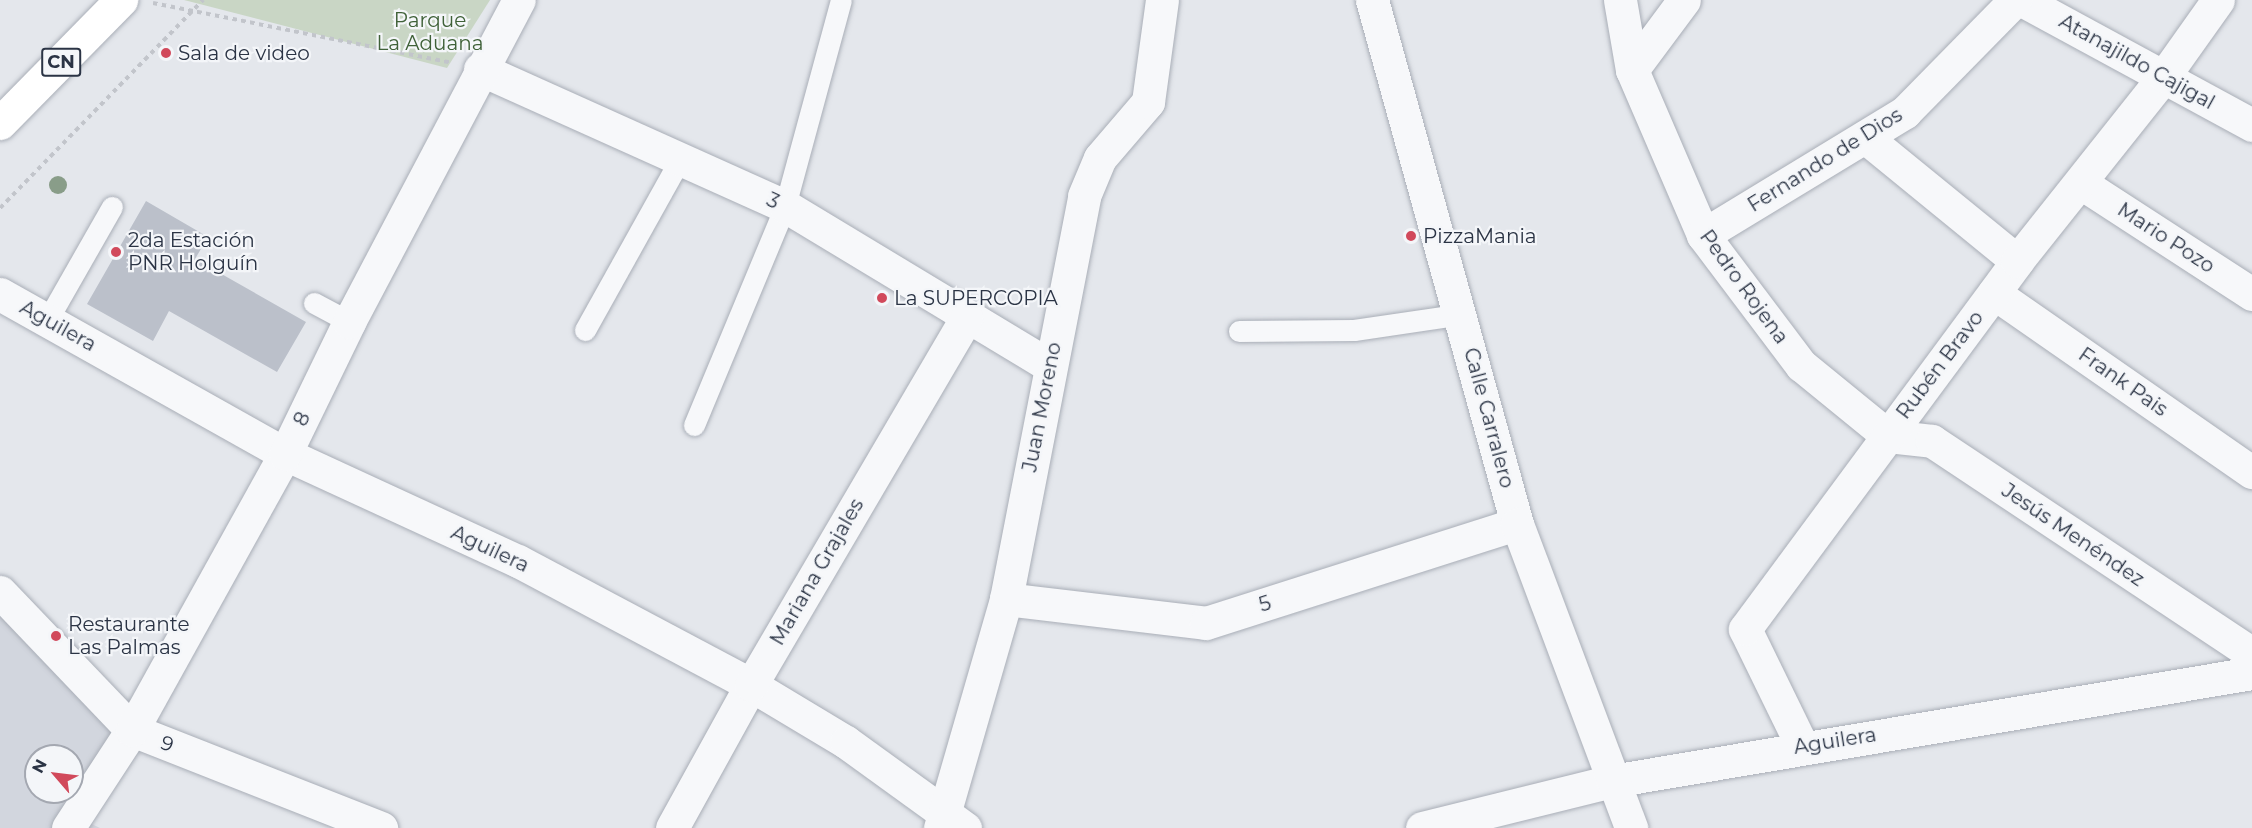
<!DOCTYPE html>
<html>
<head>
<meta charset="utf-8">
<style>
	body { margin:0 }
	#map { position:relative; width:2252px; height:828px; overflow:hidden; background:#e4e7ec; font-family:Montserrat,sans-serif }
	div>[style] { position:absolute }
	.built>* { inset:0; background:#d2d6de }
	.green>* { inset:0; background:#c9d6c5 }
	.building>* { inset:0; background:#bbc0ca }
	.path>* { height:4px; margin-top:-2px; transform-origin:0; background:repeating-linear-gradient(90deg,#c2c5cb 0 4.5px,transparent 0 9px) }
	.roads { filter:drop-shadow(0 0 2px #a9aeb7) drop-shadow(0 0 2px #a9aeb7) }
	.service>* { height:21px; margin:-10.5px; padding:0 10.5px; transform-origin:10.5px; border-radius:10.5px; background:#f7f8fa }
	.minor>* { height:33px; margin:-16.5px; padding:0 16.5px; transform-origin:16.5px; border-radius:16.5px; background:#f7f8fa }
	.tertiary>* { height:33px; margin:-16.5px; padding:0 16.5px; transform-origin:16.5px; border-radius:16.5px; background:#f7f8fa }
	.primary>* { height:33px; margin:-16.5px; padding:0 16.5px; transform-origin:16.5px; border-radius:16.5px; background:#fff }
	.trees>* { width:18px; height:18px; margin:-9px; border-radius:50%; background:#899d89 }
	.dots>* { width:16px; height:16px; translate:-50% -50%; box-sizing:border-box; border:3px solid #f4f6f9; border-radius:50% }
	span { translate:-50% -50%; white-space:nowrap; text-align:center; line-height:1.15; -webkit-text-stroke:4.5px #f4f6f9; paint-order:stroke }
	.shield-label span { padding:2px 4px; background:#f4f6f9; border:2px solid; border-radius:4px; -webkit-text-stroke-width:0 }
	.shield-label { font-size:18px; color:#2b3445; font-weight:700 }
	.park-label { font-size:20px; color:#3f6138 }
	.poi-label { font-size:20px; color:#2b3445 }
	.left { translate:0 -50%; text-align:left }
	.street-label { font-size:20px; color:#2b3445 }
	.north { position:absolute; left:24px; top:744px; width:60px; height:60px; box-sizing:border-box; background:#f4f6f9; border:2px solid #a4a8b1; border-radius:50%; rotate:298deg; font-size:16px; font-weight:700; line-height:24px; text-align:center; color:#2b3445 }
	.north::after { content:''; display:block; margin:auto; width:21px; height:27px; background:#d1495b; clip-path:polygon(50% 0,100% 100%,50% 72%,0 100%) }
</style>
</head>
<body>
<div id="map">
	<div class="built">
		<i style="clip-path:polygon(evenodd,0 613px,132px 730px,75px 816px,100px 828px,0 828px,0 613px,36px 756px,72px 756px,72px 792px,36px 792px,36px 756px)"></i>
	</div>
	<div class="green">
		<i style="clip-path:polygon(184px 0,490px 0,447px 68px)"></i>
	</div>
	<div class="building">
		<i style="clip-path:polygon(146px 201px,208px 237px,195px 259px,306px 322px,277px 372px,169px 311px,153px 341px,87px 304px)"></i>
	</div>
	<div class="path">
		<i style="left:153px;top:3px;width:302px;rotate:11.3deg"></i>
		<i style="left:0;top:208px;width:291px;rotate:-45.7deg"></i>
	</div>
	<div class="roads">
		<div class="service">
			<i style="left:314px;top:303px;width:40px;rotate:28deg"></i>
			<i style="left:48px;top:319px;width:129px;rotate:-60.3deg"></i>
			<i style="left:585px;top:330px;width:196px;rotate:-60.9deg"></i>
			<i style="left:1239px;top:331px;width:115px;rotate:-0.5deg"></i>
			<i style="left:1354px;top:330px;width:109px;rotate:-8.4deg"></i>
			<i style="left:694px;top:425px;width:237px;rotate:-67.4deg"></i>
			<i style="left:785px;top:206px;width:213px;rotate:-74.8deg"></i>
		</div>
		<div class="minor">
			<i style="left:1620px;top:0;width:71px;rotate:80.3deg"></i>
			<i style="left:1632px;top:70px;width:180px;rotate:66.7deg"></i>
			<i style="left:1703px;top:235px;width:163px;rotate:53deg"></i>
			<i style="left:1801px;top:365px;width:112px;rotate:39.2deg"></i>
			<i style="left:1888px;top:436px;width:44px;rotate:6.5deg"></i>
			<i style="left:1932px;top:441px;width:384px;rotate:33.6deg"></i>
			<i style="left:2022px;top:0;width:262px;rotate:28.5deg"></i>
			<i style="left:480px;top:69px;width:334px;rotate:24.2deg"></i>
			<i style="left:785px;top:206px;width:308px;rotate:31.1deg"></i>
			<i style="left:1632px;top:70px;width:87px;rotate:-53.4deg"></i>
			<i style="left:1865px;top:137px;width:196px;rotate:39.2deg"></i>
			<i style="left:2081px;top:183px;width:204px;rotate:33deg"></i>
			<i style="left:1703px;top:235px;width:237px;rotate:-31.3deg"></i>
			<i style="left:1905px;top:112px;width:157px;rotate:-45.5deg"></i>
			<i style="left:1994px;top:293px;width:314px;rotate:34.8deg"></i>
			<i style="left:0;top:294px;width:327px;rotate:29.3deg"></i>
			<i style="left:285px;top:454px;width:256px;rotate:24.7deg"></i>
			<i style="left:518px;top:561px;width:264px;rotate:28deg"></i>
			<i style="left:751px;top:685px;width:111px;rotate:31deg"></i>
			<i style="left:846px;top:742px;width:147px;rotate:35.9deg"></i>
			<i style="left:0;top:592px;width:191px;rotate:46.3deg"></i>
			<i style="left:132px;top:730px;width:268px;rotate:21.5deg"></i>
			<i style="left:1006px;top:599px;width:201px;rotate:6.8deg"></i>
			<i style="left:1206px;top:623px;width:326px;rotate:-17.7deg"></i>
			<i style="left:1802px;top:746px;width:130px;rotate:-116deg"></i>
			<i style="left:1745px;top:629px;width:458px;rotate:-53.5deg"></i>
			<i style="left:2017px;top:261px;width:236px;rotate:-51.5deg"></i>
			<i style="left:2164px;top:76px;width:93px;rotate:-54.6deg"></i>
			<i style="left:68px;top:828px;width:117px;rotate:-56.9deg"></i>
			<i style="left:132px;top:730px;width:316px;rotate:-61deg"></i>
			<i style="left:285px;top:454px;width:147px;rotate:-64.1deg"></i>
			<i style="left:349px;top:322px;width:364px;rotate:-62.2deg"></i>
			<i style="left:672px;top:828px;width:163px;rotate:-61.1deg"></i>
			<i style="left:751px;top:685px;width:425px;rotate:-59.6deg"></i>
			<i style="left:940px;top:828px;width:238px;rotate:-73.9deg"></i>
			<i style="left:1006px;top:599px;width:410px;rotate:-79deg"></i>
			<i style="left:1084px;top:196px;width:41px;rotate:-67.2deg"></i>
			<i style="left:1100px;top:158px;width:74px;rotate:-49.4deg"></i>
			<i style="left:1148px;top:102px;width:103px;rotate:-82.2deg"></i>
			<i style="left:1422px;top:828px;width:196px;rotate:-13.9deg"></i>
			<i style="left:1612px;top:781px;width:649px;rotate:-9.58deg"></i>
		</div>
		<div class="tertiary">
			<i style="left:1372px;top:0;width:544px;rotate:74.53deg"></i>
			<i style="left:1517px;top:524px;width:325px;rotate:69.4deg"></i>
		</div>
		<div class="primary">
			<i style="left:0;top:123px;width:173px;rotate:-45.5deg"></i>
		</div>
	</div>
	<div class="trees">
		<i style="left:58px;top:185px"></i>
	</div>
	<div class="dots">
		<i style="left:166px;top:53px;background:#d1495b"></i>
		<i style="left:1411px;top:236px;background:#d1495b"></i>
		<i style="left:116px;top:252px;background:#d1495b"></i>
		<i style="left:882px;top:298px;background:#d1495b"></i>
		<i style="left:56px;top:636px;background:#d1495b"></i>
	</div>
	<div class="shield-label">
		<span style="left:61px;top:62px">CN</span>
	</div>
	<div class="park-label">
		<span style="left:430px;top:32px">Parque<br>La Aduana</span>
	</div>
	<div class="poi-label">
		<span class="left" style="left:178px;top:53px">Sala de video</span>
		<span class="left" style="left:1423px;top:236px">PizzaMania</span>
		<span class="left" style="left:128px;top:252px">2da Estación<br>PNR Holguín</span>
		<span class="left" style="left:894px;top:298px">La SUPERCOPIA</span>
		<span class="left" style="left:68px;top:636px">Restaurante<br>Las Palmas</span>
	</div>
	<div class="street-label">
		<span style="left:2137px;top:62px;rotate:29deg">Atanajildo Cajigal</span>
		<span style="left:1825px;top:160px;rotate:-32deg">Fernando de Dios</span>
		<span style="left:773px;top:201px;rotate:25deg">3</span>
		<span style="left:2166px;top:238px;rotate:33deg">Mario Pozo</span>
		<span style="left:1744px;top:287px;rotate:54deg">Pedro Rojena</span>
		<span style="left:58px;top:326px;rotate:29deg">Aguilera</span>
		<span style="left:1940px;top:365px;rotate:-53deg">Rubén Bravo</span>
		<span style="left:2123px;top:382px;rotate:35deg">Frank Pais</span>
		<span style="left:1042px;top:407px;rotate:-79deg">Juan Moreno</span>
		<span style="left:1489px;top:418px;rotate:75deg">Calle Carralero</span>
		<span style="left:302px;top:419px;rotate:-64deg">8</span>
		<span style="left:2073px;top:535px;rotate:34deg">Jesús Menéndez</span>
		<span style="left:490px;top:549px;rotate:25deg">Aguilera</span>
		<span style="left:817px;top:572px;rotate:-60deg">Mariana Grajales</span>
		<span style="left:1265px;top:604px;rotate:-18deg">5</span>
		<span style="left:1835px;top:741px;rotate:-9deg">Aguilera</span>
		<span style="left:167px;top:744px;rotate:22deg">9</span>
	</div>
	<div class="north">N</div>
</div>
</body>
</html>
